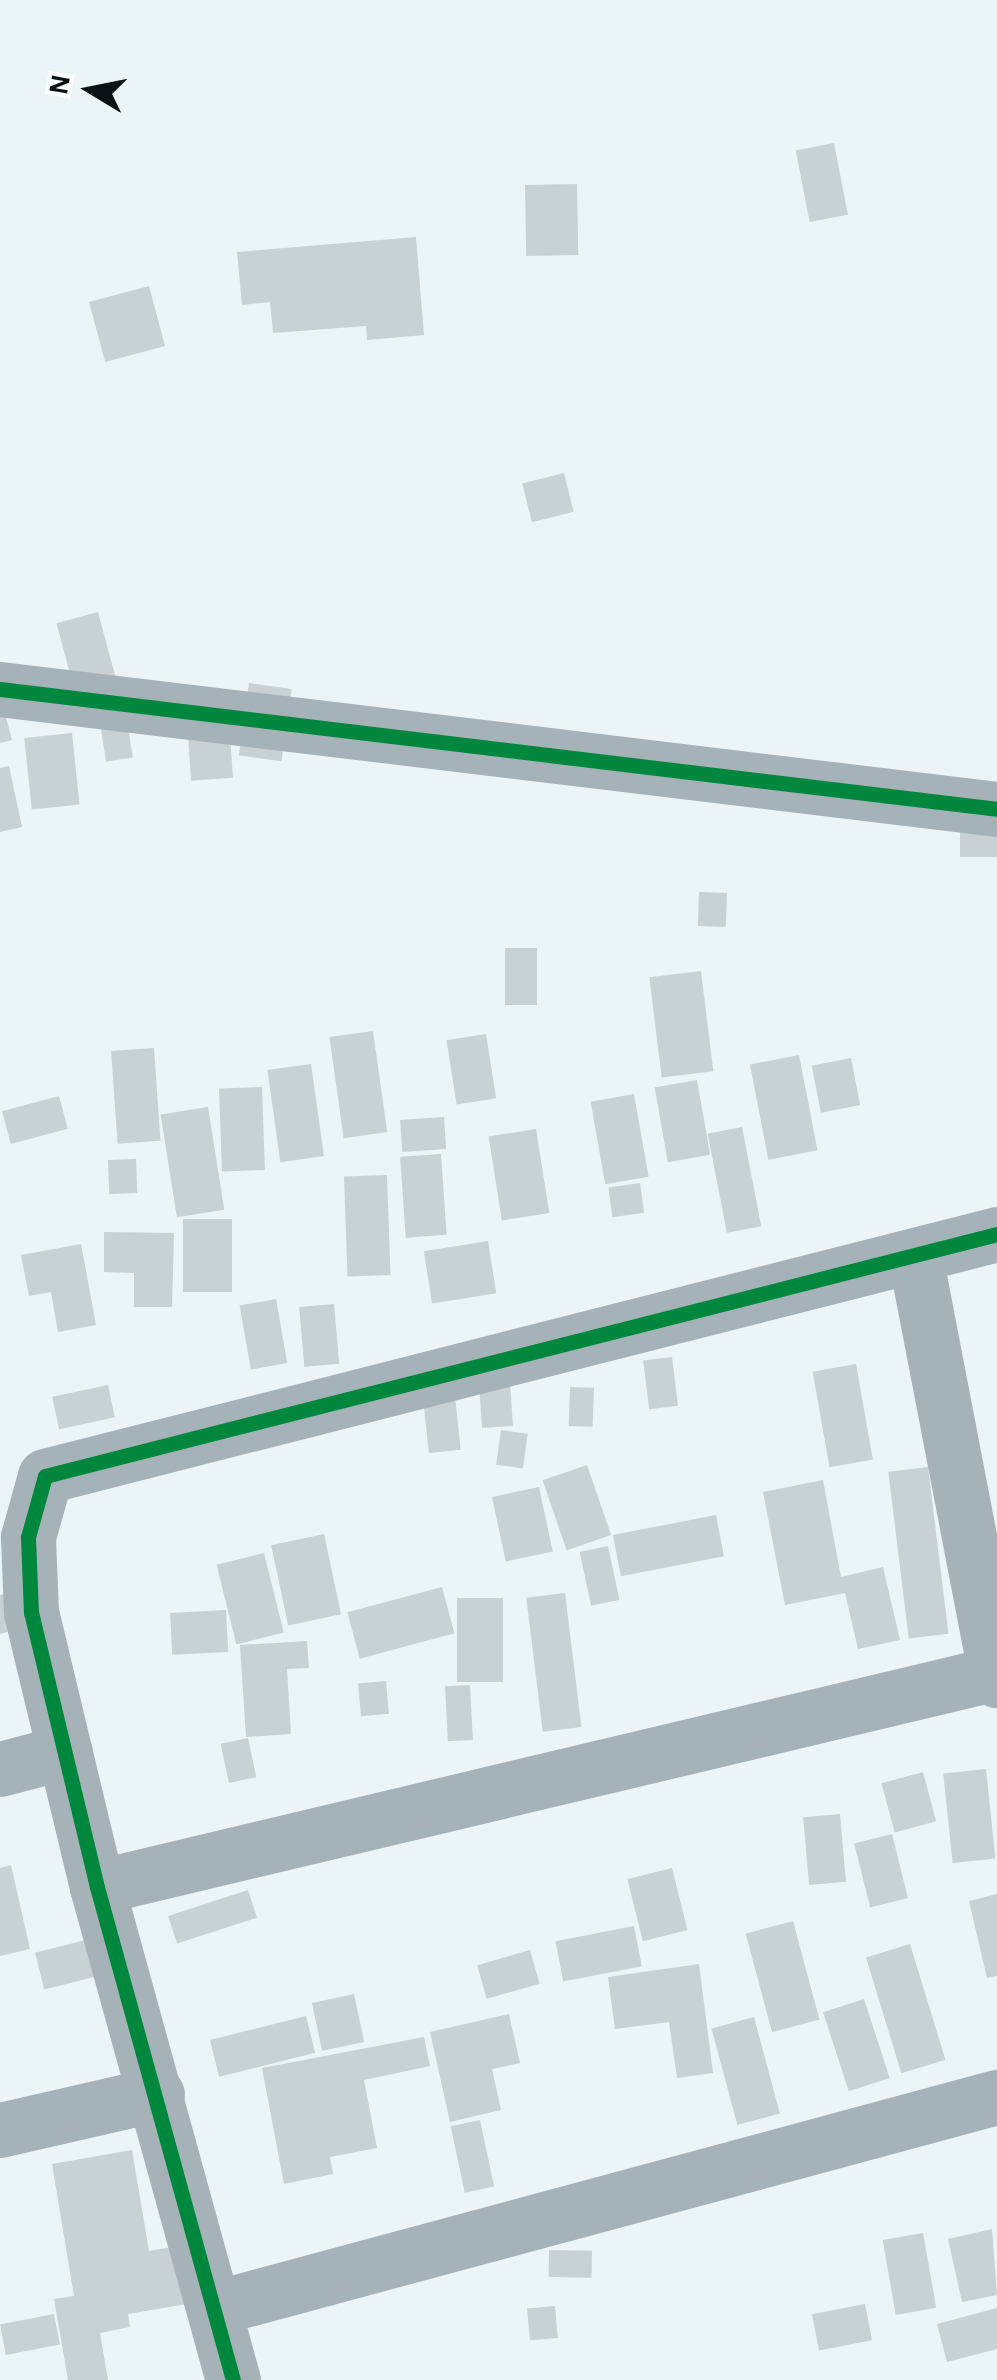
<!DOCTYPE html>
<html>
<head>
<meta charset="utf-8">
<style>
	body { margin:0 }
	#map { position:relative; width:997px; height:2380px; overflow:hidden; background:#ebf4f7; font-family:"Alegreya Sans",sans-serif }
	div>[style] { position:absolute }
	.building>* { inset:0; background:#c8d1d4; transform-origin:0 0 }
	.minor>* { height:55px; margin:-27.5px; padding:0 27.5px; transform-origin:27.5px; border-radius:27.5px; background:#a5b3b8 }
	.cycleway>* { height:15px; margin:-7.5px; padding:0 7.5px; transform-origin:7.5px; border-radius:7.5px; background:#00873e }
	span { translate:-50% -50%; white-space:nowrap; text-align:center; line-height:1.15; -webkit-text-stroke:10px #fff; paint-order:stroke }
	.north { position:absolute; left:40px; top:40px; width:100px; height:100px; -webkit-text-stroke:8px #fff; paint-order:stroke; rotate:280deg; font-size:28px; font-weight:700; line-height:40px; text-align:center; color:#0a1215 }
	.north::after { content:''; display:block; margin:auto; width:35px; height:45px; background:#0a1215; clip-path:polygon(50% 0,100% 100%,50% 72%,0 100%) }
</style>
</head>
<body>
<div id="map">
	<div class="building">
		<i style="left:834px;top:143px;width:73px;height:39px;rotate:79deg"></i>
		<i style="left:577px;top:184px;width:71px;height:52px;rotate:89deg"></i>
		<i style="clip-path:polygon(416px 237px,424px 335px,367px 340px,366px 326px,273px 333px,270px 302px,242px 305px,237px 252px)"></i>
		<i style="left:149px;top:286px;width:62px;height:62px;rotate:75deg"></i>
		<i style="left:564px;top:473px;width:40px;height:43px;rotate:76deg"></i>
		<i style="left:98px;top:612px;width:73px;height:43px;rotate:75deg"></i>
		<i style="left:249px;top:683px;width:43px;height:73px;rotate:8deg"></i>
		<i style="clip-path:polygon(0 695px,12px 740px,0 743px)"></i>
		<i style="left:127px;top:721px;width:37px;height:27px;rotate:81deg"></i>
		<i style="left:229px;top:721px;width:57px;height:42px;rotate:86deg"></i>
		<i style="left:72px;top:733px;width:72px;height:48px;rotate:84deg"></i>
		<i style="clip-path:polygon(9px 766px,22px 827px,0 832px,0 768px)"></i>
		<i style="left:997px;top:824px;width:33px;height:37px;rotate:90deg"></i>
		<i style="left:699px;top:892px;width:28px;height:34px;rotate:2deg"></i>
		<i style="left:505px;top:948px;width:32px;height:57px"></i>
		<i style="left:701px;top:971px;width:101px;height:52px;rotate:83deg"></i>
		<i style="left:373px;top:1031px;width:102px;height:44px;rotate:82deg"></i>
		<i style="left:486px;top:1034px;width:65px;height:40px;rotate:81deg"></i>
		<i style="left:154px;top:1048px;width:93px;height:43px;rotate:86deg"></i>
		<i style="left:799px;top:1055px;width:97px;height:50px;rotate:79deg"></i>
		<i style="left:851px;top:1058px;width:48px;height:40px;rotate:79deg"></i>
		<i style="left:311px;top:1064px;width:93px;height:44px;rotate:82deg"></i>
		<i style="left:697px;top:1080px;width:76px;height:43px;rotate:80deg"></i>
		<i style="left:262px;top:1087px;width:83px;height:43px;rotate:88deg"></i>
		<i style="left:634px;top:1094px;width:84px;height:44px;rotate:80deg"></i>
		<i style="left:59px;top:1096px;width:34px;height:59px;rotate:75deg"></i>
		<i style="left:208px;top:1107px;width:104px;height:48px;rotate:81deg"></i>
		<i style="left:444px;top:1117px;width:32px;height:44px;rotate:86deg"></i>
		<i style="left:742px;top:1127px;width:101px;height:35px;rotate:79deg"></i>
		<i style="left:536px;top:1129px;width:85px;height:48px;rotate:81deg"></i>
		<i style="left:441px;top:1154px;width:81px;height:41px;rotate:86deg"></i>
		<i style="left:136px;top:1159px;width:34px;height:28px;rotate:88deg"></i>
		<i style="left:387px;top:1175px;width:100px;height:43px;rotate:88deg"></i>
		<i style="left:640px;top:1183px;width:30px;height:32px;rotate:82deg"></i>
		<i style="left:183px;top:1219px;width:49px;height:73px"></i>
		<i style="clip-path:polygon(104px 1232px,174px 1233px,172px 1307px,134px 1307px,134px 1273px,104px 1272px)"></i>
		<i style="left:488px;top:1241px;width:53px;height:65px;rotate:81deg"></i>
		<i style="clip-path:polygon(81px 1244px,96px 1325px,58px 1332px,51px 1292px,29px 1296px,21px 1255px)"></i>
		<i style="left:276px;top:1299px;width:65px;height:37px;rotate:80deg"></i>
		<i style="left:334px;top:1304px;width:60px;height:35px;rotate:85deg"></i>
		<i style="left:672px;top:1357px;width:49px;height:29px;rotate:83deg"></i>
		<i style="left:856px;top:1364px;width:97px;height:44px;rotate:80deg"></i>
		<i style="left:510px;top:1383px;width:43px;height:31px;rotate:86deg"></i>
		<i style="left:108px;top:1385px;width:33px;height:57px;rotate:78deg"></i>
		<i style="left:570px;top:1387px;width:24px;height:39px;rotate:2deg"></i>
		<i style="left:455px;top:1396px;width:54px;height:32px;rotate:84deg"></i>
		<i style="left:501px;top:1430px;width:27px;height:35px;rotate:8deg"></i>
		<i style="left:587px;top:1465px;width:74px;height:47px;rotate:71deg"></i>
		<i style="left:928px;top:1467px;width:168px;height:40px;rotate:83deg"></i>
		<i style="clip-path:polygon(823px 1480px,841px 1577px,883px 1567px,900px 1640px,858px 1649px,845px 1593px,785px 1605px,763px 1492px)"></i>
		<i style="left:539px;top:1487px;width:66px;height:48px;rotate:78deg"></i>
		<i style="left:716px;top:1515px;width:42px;height:105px;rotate:79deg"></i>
		<i style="left:324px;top:1534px;width:82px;height:54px;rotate:78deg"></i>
		<i style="left:608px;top:1546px;width:55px;height:29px;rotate:78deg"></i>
		<i style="left:264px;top:1553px;width:82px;height:49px;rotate:76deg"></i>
		<i style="left:442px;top:1587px;width:48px;height:98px;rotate:75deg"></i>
		<i style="clip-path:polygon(16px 1590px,27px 1626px,0 1634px,0 1595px)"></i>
		<i style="left:565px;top:1593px;width:135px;height:39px;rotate:83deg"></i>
		<i style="left:457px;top:1598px;width:46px;height:84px"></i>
		<i style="left:226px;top:1610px;width:42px;height:56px;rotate:87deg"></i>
		<i style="clip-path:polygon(307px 1641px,309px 1668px,287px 1669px,291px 1734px,246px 1737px,240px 1645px)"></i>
		<i style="left:386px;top:1681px;width:33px;height:28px;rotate:85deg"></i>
		<i style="left:470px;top:1685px;width:55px;height:25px;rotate:87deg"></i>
		<i style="left:248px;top:1738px;width:40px;height:28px;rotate:78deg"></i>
		<i style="left:986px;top:1769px;width:90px;height:43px;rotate:84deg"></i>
		<i style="left:923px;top:1772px;width:51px;height:43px;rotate:75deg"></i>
		<i style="left:840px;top:1814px;width:68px;height:37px;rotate:85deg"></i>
		<i style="left:892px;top:1834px;width:66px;height:39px;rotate:76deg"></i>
		<i style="clip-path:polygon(11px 1865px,30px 1949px,0 1956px,0 1868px)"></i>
		<i style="left:672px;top:1868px;width:64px;height:46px;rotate:76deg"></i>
		<i style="left:248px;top:1890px;width:29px;height:84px;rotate:72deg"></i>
		<i style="clip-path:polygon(997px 1894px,997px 1976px,987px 1978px,969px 1901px)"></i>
		<i style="left:793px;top:1921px;width:102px;height:49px;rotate:75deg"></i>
		<i style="left:634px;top:1926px;width:41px;height:80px;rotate:79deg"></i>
		<i style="left:102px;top:1936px;width:38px;height:69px;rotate:76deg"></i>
		<i style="left:910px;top:1944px;width:121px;height:46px;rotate:73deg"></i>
		<i style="left:530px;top:1950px;width:35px;height:55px;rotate:74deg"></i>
		<i style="clip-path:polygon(699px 1964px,713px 2073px,677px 2078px,669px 2022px,615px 2029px,608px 1977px)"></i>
		<i style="left:354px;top:1994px;width:49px;height:43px;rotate:78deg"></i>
		<i style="left:864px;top:1999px;width:83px;height:43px;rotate:72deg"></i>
		<i style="clip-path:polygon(509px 2014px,520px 2063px,492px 2069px,501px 2110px,450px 2122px,430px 2032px)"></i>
		<i style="left:306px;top:2016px;width:38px;height:99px;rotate:76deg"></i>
		<i style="left:754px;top:2017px;width:100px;height:44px;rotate:75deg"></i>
		<i style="clip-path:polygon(424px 2037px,430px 2066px,364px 2080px,377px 2148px,330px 2157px,333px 2174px,284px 2184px,262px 2068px)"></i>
		<i style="left:480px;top:2120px;width:68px;height:30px;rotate:78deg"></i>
		<i style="clip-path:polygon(132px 2150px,149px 2251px,183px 2245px,193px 2303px,128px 2314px,130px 2327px,100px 2333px,108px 2380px,68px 2380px,54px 2299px,74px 2296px,52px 2164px)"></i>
		<i style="clip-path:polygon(992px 2229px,997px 2295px,962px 2302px,948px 2239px)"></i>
		<i style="left:923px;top:2233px;width:76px;height:41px;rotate:80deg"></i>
		<i style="left:549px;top:2250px;width:43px;height:27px;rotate:1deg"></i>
		<i style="left:865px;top:2304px;width:37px;height:54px;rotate:79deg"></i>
		<i style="left:555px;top:2306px;width:32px;height:28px;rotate:85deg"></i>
		<i style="clip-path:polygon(997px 2308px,997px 2349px,947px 2362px,937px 2324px)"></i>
		<i style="left:54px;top:2314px;width:31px;height:55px;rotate:79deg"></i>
	</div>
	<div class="minor">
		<i style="left:0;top:689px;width:1004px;rotate:6.86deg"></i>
		<i style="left:915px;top:1256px;width:432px;rotate:79.1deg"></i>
		<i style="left:0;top:1769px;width:67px;rotate:-14.7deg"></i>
		<i style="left:97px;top:1887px;width:925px;rotate:-13.38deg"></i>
		<i style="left:0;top:2130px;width:161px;rotate:-12.9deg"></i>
		<i style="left:218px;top:2307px;width:807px;rotate:-15.09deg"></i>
		<i style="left:233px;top:2380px;width:511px;rotate:-105.42deg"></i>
		<i style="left:97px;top:1887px;width:282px;rotate:-103.5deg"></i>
		<i style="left:31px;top:1613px;width:76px;rotate:-92.3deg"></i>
		<i style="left:28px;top:1537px;width:63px;rotate:-74.4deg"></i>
		<i style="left:45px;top:1476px;width:982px;rotate:-14.26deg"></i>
	</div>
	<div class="cycleway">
		<i style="left:0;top:689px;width:1004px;rotate:6.86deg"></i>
		<i style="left:233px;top:2380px;width:511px;rotate:-105.42deg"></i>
		<i style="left:97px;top:1887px;width:282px;rotate:-103.5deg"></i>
		<i style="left:31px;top:1613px;width:76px;rotate:-92.3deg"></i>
		<i style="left:28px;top:1537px;width:63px;rotate:-74.4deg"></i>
		<i style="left:45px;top:1476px;width:982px;rotate:-14.26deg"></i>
	</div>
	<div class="north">N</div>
</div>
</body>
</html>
